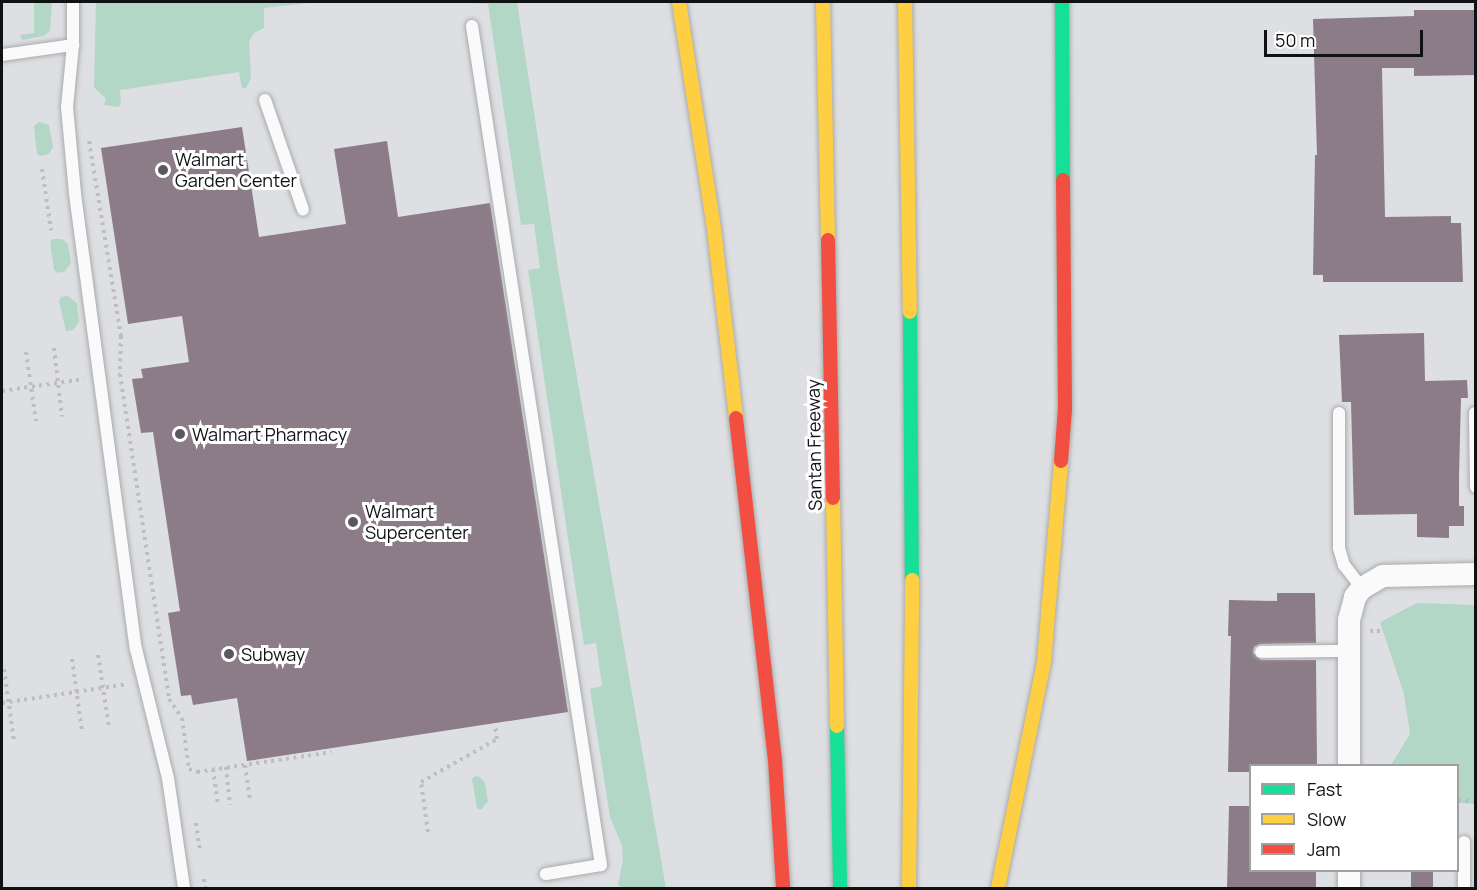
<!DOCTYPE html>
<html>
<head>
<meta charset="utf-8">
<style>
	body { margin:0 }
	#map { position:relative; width:1477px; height:890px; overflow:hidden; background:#dddfe2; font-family:Manrope,sans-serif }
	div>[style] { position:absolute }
	.green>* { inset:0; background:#b3d7c7 }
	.building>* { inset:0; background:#8c7c87; transform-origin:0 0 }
	.path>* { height:4px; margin-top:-2px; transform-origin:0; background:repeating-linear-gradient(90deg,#bebebf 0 3px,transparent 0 7.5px) }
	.roads { filter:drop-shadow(0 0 2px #a9abad) drop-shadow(0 0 2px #a9abad) }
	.lane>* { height:12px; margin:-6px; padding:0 6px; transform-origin:6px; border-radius:6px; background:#fafafb }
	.street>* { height:22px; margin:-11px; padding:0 11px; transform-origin:11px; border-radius:11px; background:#fafafb }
	.fast>* { height:14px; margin:-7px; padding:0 7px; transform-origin:7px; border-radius:7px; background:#16e098 }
	.slow>* { height:14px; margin:-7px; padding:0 7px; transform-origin:7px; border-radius:7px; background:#ffcf43 }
	.jam>* { height:14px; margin:-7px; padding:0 7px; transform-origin:7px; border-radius:7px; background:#f24e42 }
	.dots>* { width:16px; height:16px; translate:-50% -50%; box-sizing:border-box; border:3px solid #fff; border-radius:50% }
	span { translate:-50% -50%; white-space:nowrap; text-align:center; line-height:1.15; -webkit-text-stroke:6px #fff; paint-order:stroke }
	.poi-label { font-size:18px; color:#101113 }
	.left { translate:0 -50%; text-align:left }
	.street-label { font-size:18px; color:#101113 }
	.frame { position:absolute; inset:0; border:3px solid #101113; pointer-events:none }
	.legend { position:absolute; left:1249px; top:764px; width:210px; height:108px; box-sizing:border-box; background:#fff; border:2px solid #9fa0a1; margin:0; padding:8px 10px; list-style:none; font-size:18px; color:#101113 }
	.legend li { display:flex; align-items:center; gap:12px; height:30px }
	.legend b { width:30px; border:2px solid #9fa0a1 }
	.scale { position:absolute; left:1264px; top:30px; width:159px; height:27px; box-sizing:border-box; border:3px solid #101113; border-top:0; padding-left:8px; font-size:18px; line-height:21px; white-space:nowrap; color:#101113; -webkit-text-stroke:4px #fff; paint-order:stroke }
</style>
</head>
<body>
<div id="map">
	<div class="green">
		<i style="clip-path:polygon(34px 2px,52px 2px,50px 31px,43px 36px,22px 40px,20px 35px,34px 33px)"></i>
		<i style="clip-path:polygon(96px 2px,318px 2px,264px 8px,264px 28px,254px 33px,249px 42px,251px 78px,246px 88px,242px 88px,239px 72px,120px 90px,121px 104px,118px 107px,104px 105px,106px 99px,94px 87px)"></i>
		<i style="clip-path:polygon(455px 2px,517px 2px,559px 274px,666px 888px,622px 888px,618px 885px,623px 860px,622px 846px,610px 817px,590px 689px,602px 686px,596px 643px,584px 645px,528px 270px,540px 268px,534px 224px,521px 225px,488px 4px)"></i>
		<i style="clip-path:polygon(39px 122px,49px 125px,53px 147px,49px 154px,40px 156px,37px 154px,34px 126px)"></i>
		<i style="clip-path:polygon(53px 239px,62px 239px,68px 244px,71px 263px,65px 271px,58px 273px,54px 270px,50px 241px)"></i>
		<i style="clip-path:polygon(68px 296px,77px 303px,79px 322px,73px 330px,66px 331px,59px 301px,61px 297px)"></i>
		<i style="clip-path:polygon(1417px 603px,1475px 605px,1475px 804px,1458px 803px,1458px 766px,1391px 765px,1410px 734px,1404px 694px,1380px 622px)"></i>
		<i style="clip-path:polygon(475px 776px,480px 777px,485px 783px,488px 801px,481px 810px,477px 808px,472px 779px)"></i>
	</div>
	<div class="building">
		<i style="clip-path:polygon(1414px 10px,1476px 10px,1476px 75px,1414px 76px,1414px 68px,1382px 68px,1385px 217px,1451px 216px,1451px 223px,1461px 223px,1463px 282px,1323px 282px,1323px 275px,1313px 275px,1315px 155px,1317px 155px,1313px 19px,1414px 16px)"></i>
		<i style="clip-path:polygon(242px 127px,259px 237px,346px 224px,334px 149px,387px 141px,398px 217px,490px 203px,568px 712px,247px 761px,237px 698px,193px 705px,191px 695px,181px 696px,168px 613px,180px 611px,153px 432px,141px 433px,132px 379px,143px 378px,141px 369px,189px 362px,182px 316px,128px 324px,101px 148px)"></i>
		<i style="clip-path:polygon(1424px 333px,1425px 381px,1467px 380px,1468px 398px,1461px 398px,1459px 477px,1459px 506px,1464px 506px,1464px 526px,1449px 526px,1449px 538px,1417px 537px,1417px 514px,1354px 515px,1351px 402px,1342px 402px,1339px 335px)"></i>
		<i style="clip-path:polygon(1277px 593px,1315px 593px,1316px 643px,1260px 644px,1254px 647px,1253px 653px,1261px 660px,1316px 660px,1317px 765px,1251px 765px,1251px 772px,1228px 772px,1231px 636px,1228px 636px,1229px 600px,1277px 601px)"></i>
		<i style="clip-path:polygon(1229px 806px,1251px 806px,1251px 870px,1316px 870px,1316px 888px,1227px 888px)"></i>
		<i style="left:1411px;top:870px;width:22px;height:18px"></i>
	</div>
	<div class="path">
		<i style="left:89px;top:141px;width:198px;rotate:80.7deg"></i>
		<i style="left:121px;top:336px;width:38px;rotate:92deg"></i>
		<i style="left:120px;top:374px;width:329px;rotate:81.4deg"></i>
		<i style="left:169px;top:699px;width:23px;rotate:56deg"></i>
		<i style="left:182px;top:718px;width:51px;rotate:82.2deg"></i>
		<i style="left:189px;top:769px;width:9px;rotate:21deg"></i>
		<i style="left:197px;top:772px;width:136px;rotate:-8.4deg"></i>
		<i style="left:42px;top:169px;width:62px;rotate:81.6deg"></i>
		<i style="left:54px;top:348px;width:69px;rotate:83.4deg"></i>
		<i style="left:26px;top:352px;width:70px;rotate:81.8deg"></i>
		<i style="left:2px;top:391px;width:83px;rotate:-8.3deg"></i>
		<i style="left:1370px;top:631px;width:10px"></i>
		<i style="left:98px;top:655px;width:73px;rotate:81.3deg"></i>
		<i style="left:72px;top:659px;width:73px;rotate:82.1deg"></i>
		<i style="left:4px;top:669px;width:73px;rotate:82.1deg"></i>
		<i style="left:2px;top:703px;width:126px;rotate:-8.6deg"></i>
		<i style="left:245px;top:765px;width:37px;rotate:82deg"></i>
		<i style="left:226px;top:767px;width:38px;rotate:84deg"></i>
		<i style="left:213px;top:769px;width:37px;rotate:82deg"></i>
		<i style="left:1458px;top:800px;width:18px;rotate:3deg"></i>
		<i style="left:196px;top:823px;width:27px;rotate:82deg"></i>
		<i style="left:428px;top:832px;width:50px;rotate:-98deg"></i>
		<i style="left:421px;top:782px;width:87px;rotate:-29.5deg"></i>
		<i style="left:497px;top:739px;width:15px;rotate:-98deg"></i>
		<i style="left:204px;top:879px;width:9px;rotate:84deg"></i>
	</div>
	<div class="roads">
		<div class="lane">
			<i style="left:73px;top:2px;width:43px;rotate:90deg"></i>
			<i style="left:73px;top:45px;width:62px;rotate:95.5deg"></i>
			<i style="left:67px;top:107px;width:87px;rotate:84.7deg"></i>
			<i style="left:75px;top:194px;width:459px;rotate:82.4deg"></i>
			<i style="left:136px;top:649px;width:133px;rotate:76.1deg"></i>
			<i style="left:168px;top:778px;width:111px;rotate:81.7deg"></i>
			<i style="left:472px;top:26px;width:849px;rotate:81.26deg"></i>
			<i style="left:601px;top:865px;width:56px;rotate:170.7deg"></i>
			<i style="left:2px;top:55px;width:72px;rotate:-8deg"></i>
			<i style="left:265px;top:100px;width:116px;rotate:70.9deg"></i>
			<i style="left:1339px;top:413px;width:135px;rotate:90deg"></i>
			<i style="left:1339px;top:548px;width:18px;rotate:74deg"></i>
			<i style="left:1344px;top:565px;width:29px;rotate:52deg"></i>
			<i style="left:1475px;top:413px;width:74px;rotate:89.2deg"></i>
			<i style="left:1261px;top:652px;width:88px;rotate:-0.7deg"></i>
			<i style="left:1464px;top:842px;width:46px;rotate:90deg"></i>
		</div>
		<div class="street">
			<i style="left:1349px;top:766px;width:146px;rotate:-90deg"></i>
			<i style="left:1349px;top:620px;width:24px;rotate:-75deg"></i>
			<i style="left:1355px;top:597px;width:11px;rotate:-52deg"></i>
			<i style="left:1362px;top:588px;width:24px;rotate:-30deg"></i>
			<i style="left:1383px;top:576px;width:93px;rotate:-1.2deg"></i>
			<i style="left:1349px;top:870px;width:18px;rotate:90deg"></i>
		</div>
		<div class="fast">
			<i style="left:1062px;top:2px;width:178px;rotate:89.7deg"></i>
			<i style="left:910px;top:312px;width:268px;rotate:89.6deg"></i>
			<i style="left:837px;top:726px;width:162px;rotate:88.9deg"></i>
		</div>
		<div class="slow">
			<i style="left:679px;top:2px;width:222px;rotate:81.2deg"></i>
			<i style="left:713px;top:221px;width:198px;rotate:83.3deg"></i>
			<i style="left:823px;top:2px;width:238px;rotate:88.8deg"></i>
			<i style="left:905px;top:2px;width:310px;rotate:89.1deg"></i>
			<i style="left:833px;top:498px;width:228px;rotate:89deg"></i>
			<i style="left:909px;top:888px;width:308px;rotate:-89.4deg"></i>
			<i style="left:998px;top:888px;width:232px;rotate:-78.5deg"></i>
			<i style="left:1044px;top:661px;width:201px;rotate:-85.1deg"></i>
		</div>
		<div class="jam">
			<i style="left:828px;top:240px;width:258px;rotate:88.9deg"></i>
			<i style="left:736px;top:418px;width:344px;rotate:83.5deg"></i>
			<i style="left:775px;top:760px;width:128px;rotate:86.4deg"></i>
			<i style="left:1061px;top:461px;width:52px;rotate:-85.6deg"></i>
			<i style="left:1065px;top:409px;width:229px;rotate:-90.5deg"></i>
		</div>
	</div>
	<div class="dots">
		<i style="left:163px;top:170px;background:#58595b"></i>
		<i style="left:180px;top:434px;background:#58595b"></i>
		<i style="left:353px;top:522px;background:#58595b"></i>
		<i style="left:229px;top:654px;background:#58595b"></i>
	</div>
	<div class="poi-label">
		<span class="left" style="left:175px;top:170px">Walmart<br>Garden Center</span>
		<span class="left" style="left:192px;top:434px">Walmart Pharmacy</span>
		<span class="left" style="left:365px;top:522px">Walmart<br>Supercenter</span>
		<span class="left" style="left:241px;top:654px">Subway</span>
	</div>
	<div class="street-label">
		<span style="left:814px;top:445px;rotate:-91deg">Santan Freeway</span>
	</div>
	<div class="frame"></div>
	<ul class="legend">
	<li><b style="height:8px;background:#16e098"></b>Fast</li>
	<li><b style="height:8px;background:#ffcf43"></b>Slow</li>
	<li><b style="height:8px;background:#f24e42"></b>Jam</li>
	</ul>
	<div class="scale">50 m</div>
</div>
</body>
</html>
